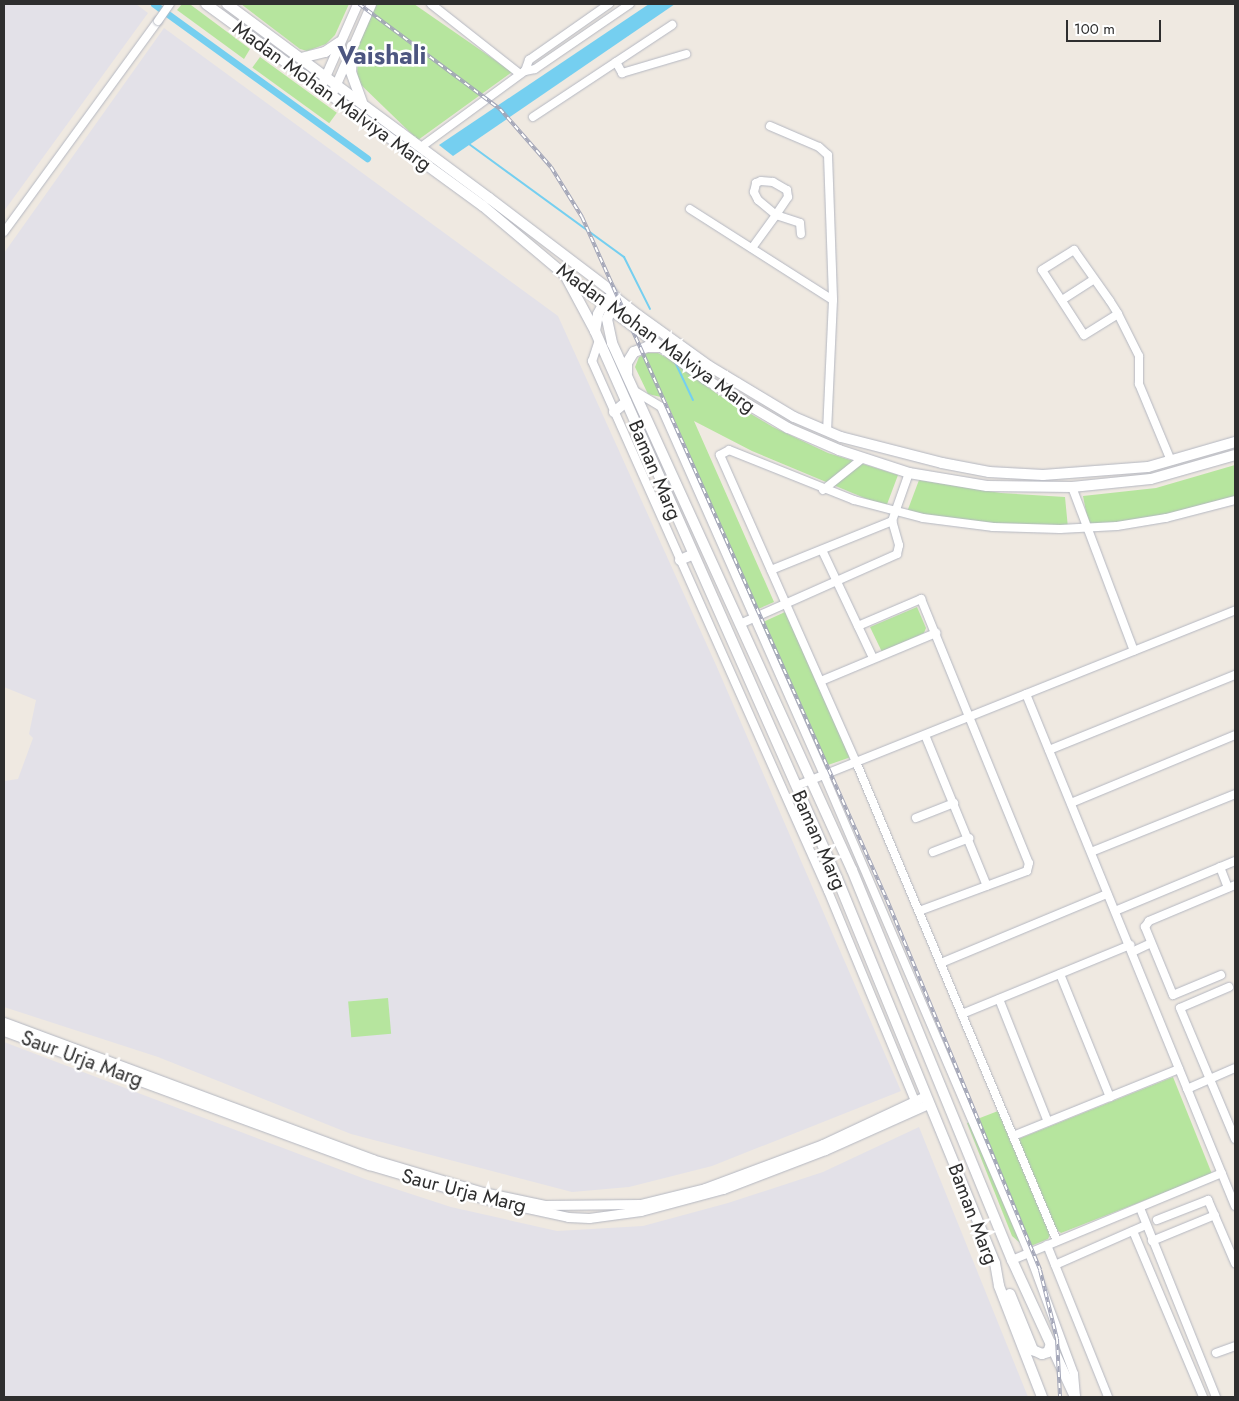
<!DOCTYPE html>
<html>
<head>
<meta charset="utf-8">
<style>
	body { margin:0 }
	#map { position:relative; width:1239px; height:1401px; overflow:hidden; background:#efe9e1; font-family:Jost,sans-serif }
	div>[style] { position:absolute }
	.industrial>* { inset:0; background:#e3e1e8 }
	.green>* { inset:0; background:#b6e59e; transform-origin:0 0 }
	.water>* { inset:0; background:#75cff0 }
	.stream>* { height:2px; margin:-1px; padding:0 1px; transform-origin:1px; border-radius:1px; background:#75cff0 }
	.canal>* { height:7px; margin:-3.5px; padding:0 3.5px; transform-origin:3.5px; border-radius:3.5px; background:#75cff0 }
	.roads { filter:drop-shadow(0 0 1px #b4b7c1) drop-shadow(0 0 1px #b4b7c1) }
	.minor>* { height:8px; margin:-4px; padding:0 4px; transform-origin:4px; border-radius:4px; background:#fff }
	.tertiary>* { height:9px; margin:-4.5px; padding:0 4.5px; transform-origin:4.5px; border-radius:4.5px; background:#fff }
	.secondary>* { height:10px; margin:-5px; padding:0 5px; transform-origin:5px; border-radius:5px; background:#fff }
	.rail>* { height:4px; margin-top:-2px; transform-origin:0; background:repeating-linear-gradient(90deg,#fff 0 5.5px,#a3a6b8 0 11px); box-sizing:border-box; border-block:1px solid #a3a6b8 }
	.bridges { filter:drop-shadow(0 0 1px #b4b7c1) drop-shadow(0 0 1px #b4b7c1) }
	.minor-bridge>* { height:8px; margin:-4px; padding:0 4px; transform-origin:4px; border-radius:4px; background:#fff }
	span { translate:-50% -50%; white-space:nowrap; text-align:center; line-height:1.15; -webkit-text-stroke:5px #fff; paint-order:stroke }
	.street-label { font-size:20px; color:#2e2e2e }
	.district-label { font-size:25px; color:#4d5680; font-weight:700 }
	.frame { position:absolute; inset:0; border:5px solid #2e2e2e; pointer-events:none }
	.scale { position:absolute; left:1066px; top:20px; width:95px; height:22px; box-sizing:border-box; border:2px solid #2e2e2e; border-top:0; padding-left:6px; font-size:15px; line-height:18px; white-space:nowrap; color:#2e2e2e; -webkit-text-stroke:4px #fff; paint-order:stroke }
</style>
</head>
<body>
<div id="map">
	<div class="industrial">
		<i style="clip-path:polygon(4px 4px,136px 4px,148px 13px,4px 211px)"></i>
		<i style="clip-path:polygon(164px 28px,558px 316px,716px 665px,901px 1091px,712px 1166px,629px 1187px,572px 1192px,351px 1134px,158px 1057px,4px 1007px,4px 781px,18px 779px,33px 738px,29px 734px,36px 700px,4px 687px,4px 253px)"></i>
		<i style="clip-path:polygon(4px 1042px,365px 1179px,451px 1207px,557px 1231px,643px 1226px,728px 1203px,823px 1172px,919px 1127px,1028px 1397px,4px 1397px)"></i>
	</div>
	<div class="green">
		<i style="clip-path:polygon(182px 4px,191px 5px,250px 49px,244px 59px,177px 10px)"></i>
		<i style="clip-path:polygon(241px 4px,349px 4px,335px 35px,326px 44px,307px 51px,300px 49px)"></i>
		<i style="clip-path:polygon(376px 4px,414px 4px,512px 72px,418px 140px,357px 81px,358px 44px)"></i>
		<i style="left:260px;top:57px;width:95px;height:13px;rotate:36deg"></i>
		<i style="clip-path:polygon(647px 353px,658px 353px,669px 359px,716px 393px,773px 427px,828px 453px,898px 475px,886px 507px,752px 451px,694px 421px,774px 602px,756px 610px,665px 398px,648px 394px,635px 367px,639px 357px)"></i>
		<i style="clip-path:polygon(1235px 465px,1235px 499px,1165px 518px,1089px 527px,1083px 496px,1156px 488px)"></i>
		<i style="clip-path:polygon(919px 480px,1001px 493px,1065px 497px,1068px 528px,948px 520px,907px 512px)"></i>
		<i style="clip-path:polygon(917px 607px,926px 628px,924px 633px,882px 652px,870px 627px)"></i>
		<i style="clip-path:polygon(785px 612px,824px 697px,851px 757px,828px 765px,761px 623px)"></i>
		<i style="left:388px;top:998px;width:36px;height:40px;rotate:85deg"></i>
		<i style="clip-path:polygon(1173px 1077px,1212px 1174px,1061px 1233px,1053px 1227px,1016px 1140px)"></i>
		<i style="clip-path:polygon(998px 1111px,1050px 1235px,1048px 1239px,1026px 1248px,1012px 1236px,967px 1123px)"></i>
	</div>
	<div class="water">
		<i style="clip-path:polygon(649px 4px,675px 4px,453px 156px,439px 145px)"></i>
	</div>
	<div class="stream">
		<i style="left:469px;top:144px;width:192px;rotate:36.1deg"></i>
		<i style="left:624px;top:257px;width:58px;rotate:63.4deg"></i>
		<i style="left:675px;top:362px;width:42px;rotate:64.7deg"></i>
	</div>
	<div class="canal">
		<i style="left:154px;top:4px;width:263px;rotate:35.9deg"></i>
	</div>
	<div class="roads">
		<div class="minor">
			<i style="left:431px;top:4px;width:113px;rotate:38.2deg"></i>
			<i style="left:616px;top:62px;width:13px;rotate:61deg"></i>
			<i style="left:622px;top:73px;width:67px;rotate:-16.5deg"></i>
			<i style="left:525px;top:71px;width:12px;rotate:-70deg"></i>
			<i style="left:529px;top:60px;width:98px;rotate:-35deg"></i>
			<i style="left:533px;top:117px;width:167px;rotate:-33.5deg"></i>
			<i style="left:770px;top:126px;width:53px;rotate:23.2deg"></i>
			<i style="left:819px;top:147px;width:12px;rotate:42deg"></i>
			<i style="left:828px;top:155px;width:145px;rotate:88deg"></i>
			<i style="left:833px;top:300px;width:131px;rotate:92.6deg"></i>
			<i style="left:421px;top:147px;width:129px;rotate:-36.2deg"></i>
			<i style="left:525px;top:71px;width:10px;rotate:-11deg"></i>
			<i style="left:535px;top:69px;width:115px;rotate:-34.4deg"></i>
			<i style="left:690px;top:209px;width:169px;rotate:32.5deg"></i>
			<i style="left:4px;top:232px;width:261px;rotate:-53.9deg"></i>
			<i style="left:752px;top:248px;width:41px;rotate:-54deg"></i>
			<i style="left:776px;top:215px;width:23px;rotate:-140deg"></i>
			<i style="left:758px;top:200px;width:9px;rotate:-117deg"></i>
			<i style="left:754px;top:192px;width:9px;rotate:-77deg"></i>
			<i style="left:756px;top:183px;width:5px;rotate:-22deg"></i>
			<i style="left:761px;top:181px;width:12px;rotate:5deg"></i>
			<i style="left:773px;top:182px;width:16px;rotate:30deg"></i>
			<i style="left:787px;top:190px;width:7px;rotate:82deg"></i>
			<i style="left:788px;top:197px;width:22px;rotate:124deg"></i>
			<i style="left:776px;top:215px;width:25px;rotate:18deg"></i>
			<i style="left:800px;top:223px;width:11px;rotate:85deg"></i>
			<i style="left:1062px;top:300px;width:38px;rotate:-33deg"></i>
			<i style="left:1118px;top:314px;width:40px;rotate:148deg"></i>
			<i style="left:1084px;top:335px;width:77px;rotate:-122.9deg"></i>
			<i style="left:1042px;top:270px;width:38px;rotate:-32deg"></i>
			<i style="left:1074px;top:250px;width:62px;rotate:54.8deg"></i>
			<i style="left:1110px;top:301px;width:15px;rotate:58deg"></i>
			<i style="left:1118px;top:314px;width:47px;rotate:63.4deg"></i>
			<i style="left:1139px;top:356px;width:28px;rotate:90deg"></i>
			<i style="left:1139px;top:384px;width:83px;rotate:67.4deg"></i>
			<i style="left:599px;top:340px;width:22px;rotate:108deg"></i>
			<i style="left:592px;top:361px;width:580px;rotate:66deg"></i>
			<i style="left:828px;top:891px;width:233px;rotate:67.5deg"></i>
			<i style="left:633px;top:390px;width:33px;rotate:31deg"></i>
			<i style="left:661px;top:407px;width:402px;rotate:66.1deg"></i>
			<i style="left:824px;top:775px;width:520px;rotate:66.79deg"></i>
			<i style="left:1029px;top:1253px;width:129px;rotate:69.6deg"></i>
			<i style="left:1074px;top:1374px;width:21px;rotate:85deg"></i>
			<i style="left:1072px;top:487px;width:175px;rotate:69.3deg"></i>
			<i style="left:823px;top:490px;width:51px;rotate:-38.7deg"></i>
			<i style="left:822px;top:550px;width:119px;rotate:64.7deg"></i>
			<i style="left:771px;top:570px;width:131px;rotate:-22deg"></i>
			<i style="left:892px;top:521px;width:51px;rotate:-70.5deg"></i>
			<i style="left:740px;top:624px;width:172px;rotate:-24deg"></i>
			<i style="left:897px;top:554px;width:9px;rotate:-77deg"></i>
			<i style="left:899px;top:545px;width:25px;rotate:-106deg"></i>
			<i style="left:858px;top:626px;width:69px;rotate:-23.2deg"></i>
			<i style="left:921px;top:599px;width:285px;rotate:67.8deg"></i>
			<i style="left:1029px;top:863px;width:8px;rotate:104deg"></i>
			<i style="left:1027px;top:871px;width:115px;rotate:159.7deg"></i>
			<i style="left:821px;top:681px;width:125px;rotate:-22.7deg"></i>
			<i style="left:1026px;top:694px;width:553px;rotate:67.79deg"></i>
			<i style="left:925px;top:735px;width:163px;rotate:67.7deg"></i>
			<i style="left:1049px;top:750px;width:201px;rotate:-22deg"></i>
			<i style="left:796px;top:786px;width:473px;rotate:-21.8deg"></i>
			<i style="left:1071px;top:803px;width:178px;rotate:-22.5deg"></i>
			<i style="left:916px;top:818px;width:41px;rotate:-21.5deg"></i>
			<i style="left:933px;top:852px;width:39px;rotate:-21deg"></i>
			<i style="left:1091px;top:852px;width:155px;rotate:-21.9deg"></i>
			<i style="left:1220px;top:867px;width:22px;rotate:69deg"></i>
			<i style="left:1115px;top:911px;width:130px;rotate:-22.6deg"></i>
			<i style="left:1132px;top:952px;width:21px;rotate:-25deg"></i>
			<i style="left:941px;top:963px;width:180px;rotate:-22.6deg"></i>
			<i style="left:1060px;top:974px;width:133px;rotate:67.9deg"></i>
			<i style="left:1221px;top:975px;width:52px;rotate:157.4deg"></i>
			<i style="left:1173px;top:995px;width:74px;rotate:-112.4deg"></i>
			<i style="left:1145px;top:927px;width:7px;rotate:-56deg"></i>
			<i style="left:1149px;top:921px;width:93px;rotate:-22.7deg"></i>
			<i style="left:1229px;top:987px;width:53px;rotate:156.8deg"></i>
			<i style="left:1180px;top:1008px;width:142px;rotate:67.2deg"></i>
			<i style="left:999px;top:999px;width:132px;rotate:68.3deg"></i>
			<i style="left:962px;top:1014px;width:182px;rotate:-22.3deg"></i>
			<i style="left:1187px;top:1089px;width:52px;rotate:-23.6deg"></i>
			<i style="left:1013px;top:1136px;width:179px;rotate:-22deg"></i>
			<i style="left:1140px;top:1208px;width:204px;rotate:68.1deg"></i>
			<i style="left:1157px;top:1220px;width:55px;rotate:-21.4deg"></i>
			<i style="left:1208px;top:1200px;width:69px;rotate:66.8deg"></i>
			<i style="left:1133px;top:1231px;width:180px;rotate:67.1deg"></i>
			<i style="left:1057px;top:1241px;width:519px;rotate:-112.76deg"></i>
			<i style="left:856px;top:762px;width:336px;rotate:-113.9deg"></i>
			<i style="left:720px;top:455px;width:10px;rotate:-29deg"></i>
			<i style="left:729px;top:450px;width:135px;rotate:21.8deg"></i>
			<i style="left:854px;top:500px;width:71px;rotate:14.6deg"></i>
			<i style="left:923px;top:518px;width:71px;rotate:7.3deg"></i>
			<i style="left:993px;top:527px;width:67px;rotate:1.7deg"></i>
			<i style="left:1060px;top:529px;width:57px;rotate:-3deg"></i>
			<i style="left:1117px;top:526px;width:50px;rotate:-9.3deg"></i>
			<i style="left:1166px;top:518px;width:71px;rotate:-14.6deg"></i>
			<i style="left:1152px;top:1241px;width:68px;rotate:-22.4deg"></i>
			<i style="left:1047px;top:1245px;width:164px;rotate:68.1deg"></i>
			<i style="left:1012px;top:1260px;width:227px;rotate:-22.5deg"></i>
			<i style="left:1055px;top:1265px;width:99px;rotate:-23.7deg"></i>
			<i style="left:1216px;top:1353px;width:20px;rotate:-20deg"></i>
		</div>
		<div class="tertiary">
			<i style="left:320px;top:88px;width:92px;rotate:-66.2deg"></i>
			<i style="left:333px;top:91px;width:95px;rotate:-66.4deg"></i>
			<i style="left:4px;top:1022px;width:393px;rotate:20.4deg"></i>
			<i style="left:372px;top:1159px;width:116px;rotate:16.6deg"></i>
			<i style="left:483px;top:1192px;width:63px;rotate:11.8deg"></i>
			<i style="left:545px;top:1205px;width:95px;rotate:-0.6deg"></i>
			<i style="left:640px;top:1204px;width:67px;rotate:-13.8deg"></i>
			<i style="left:705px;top:1188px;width:126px;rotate:-20.4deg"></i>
			<i style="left:823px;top:1144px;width:113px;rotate:-25.2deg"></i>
			<i style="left:4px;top:1031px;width:389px;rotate:20.2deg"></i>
			<i style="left:369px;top:1165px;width:117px;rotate:16.4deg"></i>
			<i style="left:481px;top:1198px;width:89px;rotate:12.3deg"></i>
			<i style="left:568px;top:1217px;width:21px;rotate:3deg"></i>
			<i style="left:589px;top:1218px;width:52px;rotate:-7.7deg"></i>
			<i style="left:641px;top:1211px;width:85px;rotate:-15deg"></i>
			<i style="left:723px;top:1189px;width:109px;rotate:-20.9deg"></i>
			<i style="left:825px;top:1150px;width:113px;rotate:-24.1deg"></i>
		</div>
		<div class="secondary">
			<i style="left:206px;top:4px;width:343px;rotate:36.1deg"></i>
			<i style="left:483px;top:206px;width:107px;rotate:40.1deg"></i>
			<i style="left:565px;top:275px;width:86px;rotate:37deg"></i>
			<i style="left:634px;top:327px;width:88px;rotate:36.2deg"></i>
			<i style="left:705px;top:379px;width:96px;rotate:30.6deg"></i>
			<i style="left:788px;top:428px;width:56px;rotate:23.3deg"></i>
			<i style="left:839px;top:450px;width:74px;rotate:18.2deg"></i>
			<i style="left:909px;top:473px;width:79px;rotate:9.5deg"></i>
			<i style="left:987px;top:486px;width:85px;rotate:0.7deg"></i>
			<i style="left:1072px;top:487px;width:79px;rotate:-5.8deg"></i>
			<i style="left:1151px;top:479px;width:87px;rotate:-15.9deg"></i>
			<i style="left:227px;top:4px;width:326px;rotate:36.5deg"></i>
			<i style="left:489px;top:198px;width:152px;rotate:37.2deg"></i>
			<i style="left:610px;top:290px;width:10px;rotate:53deg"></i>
			<i style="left:616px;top:298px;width:28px;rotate:38deg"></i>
			<i style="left:638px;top:315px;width:87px;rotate:35.7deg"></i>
			<i style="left:709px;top:366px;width:99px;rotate:31deg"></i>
			<i style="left:794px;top:417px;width:51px;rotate:23.1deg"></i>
			<i style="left:841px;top:437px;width:104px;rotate:14.4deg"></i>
			<i style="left:942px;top:463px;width:48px;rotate:10.8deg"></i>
			<i style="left:989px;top:472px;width:54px;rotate:3.2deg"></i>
			<i style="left:1043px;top:475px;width:105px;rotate:-4.4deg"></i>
			<i style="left:1148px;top:467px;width:91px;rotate:-16deg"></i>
			<i style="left:352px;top:46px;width:26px;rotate:92deg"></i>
			<i style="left:351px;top:72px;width:32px;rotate:70deg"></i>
			<i style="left:301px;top:58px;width:25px;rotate:-14deg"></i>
			<i style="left:325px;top:52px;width:18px;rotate:-34deg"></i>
			<i style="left:565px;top:275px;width:64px;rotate:61.8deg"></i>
			<i style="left:595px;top:331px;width:598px;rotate:66.13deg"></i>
			<i style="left:837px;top:878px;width:416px;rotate:67.7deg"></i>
			<i style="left:995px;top:1263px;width:23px;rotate:80deg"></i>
			<i style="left:999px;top:1286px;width:119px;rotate:68.8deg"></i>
			<i style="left:616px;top:298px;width:23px;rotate:113deg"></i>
			<i style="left:607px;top:319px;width:25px;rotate:78deg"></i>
			<i style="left:612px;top:343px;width:579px;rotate:65.52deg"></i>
			<i style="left:852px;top:870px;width:422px;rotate:67.7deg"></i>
			<i style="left:1012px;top:1260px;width:151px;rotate:65.3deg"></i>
			<i style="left:595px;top:331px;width:17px;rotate:-80deg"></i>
			<i style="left:598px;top:314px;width:17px;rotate:-62deg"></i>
			<i style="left:627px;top:373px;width:10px;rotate:-90deg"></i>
			<i style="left:627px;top:363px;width:13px;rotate:-58deg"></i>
			<i style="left:634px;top:352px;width:14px;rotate:-21deg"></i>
			<i style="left:647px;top:347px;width:14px"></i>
			<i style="left:614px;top:412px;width:16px;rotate:-40deg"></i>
			<i style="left:680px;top:560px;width:13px;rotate:-23deg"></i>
			<i style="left:1010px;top:1294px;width:61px;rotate:67.7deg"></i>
			<i style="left:1033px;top:1350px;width:10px;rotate:24deg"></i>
			<i style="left:1042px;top:1354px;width:6px;rotate:-18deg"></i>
			<i style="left:1048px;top:1352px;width:9px;rotate:-69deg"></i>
		</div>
	</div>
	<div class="rail">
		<i style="left:359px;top:4px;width:176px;rotate:36.7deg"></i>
		<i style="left:500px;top:109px;width:77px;rotate:48.7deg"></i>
		<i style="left:551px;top:167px;width:59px;rotate:58.2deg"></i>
		<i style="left:582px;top:217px;width:748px;rotate:65.94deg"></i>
		<i style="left:887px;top:900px;width:400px;rotate:67.5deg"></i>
		<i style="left:1040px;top:1270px;width:71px;rotate:76.2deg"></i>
		<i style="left:1057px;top:1339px;width:58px;rotate:87deg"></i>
	</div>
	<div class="bridges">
		<div class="minor-bridge">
			<i style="left:158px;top:21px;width:21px;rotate:-55deg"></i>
		</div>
	</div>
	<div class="street-label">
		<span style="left:332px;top:96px;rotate:36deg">Madan Mohan Malviya Marg</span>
		<span style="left:656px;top:338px;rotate:36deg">Madan Mohan Malviya Marg</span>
		<span style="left:655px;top:470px;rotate:67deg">Baman Marg</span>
		<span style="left:819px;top:840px;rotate:66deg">Baman Marg</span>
		<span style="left:82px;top:1059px;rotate:20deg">Saur Urja Marg</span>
		<span style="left:464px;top:1191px;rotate:14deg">Saur Urja Marg</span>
		<span style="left:973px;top:1214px;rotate:69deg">Baman Marg</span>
	</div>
	<div class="district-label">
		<span style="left:382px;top:55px">Vaishali</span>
	</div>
	<div class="frame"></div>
	<div class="scale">100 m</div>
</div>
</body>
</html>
